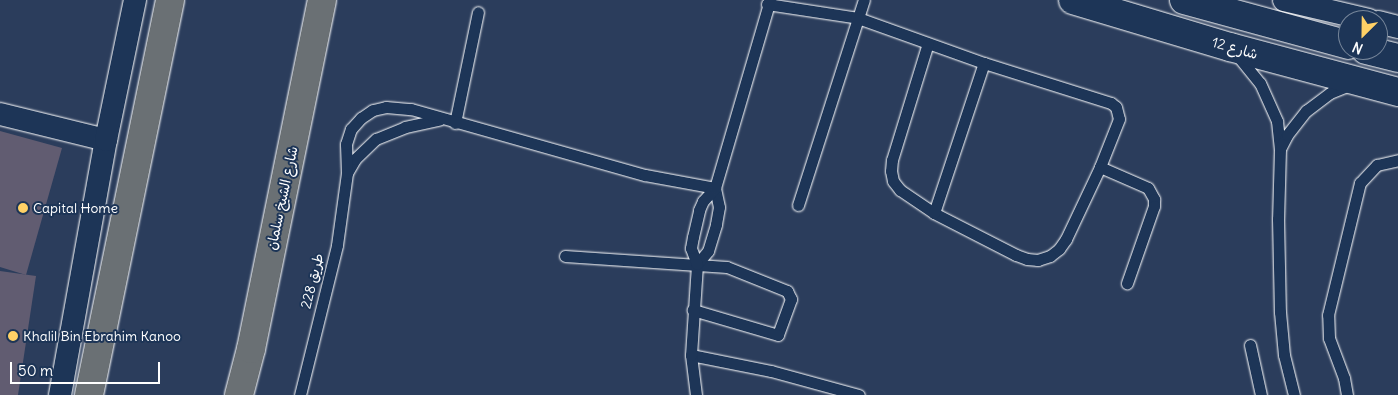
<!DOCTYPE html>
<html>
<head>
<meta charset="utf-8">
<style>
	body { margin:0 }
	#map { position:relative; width:1398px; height:395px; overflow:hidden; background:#2b3d5c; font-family:Delius,"Playpen Sans Arabic",sans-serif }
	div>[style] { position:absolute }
	.building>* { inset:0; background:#615c71 }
	.roads { filter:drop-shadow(0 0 1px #fff) drop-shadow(0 0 1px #fff) }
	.lane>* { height:11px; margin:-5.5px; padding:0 5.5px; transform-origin:5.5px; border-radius:5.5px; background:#1d3557 }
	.street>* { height:22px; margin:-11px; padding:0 11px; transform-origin:11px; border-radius:11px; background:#1d3557 }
	.secondary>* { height:28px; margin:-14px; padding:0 14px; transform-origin:14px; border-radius:14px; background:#1d3557 }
	.primary>* { height:28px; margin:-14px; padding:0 14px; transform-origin:14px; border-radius:14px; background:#6a7074 }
	.dots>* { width:14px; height:14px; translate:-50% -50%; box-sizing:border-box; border:2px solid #1d3557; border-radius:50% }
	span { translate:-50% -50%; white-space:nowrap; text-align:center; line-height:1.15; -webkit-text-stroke:4px #1d3557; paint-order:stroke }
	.street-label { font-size:14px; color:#fff }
	.poi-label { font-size:14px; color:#fff }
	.left { translate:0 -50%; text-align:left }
	.north { position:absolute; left:1338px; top:10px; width:50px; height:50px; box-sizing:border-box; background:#1d3557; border:1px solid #77869a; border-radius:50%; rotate:203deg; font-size:14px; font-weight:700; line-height:20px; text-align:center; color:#fff }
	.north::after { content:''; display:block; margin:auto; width:18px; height:22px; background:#ffd166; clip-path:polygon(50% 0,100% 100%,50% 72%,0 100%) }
	.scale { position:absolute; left:10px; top:362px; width:150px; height:22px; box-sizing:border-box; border:2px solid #fff; border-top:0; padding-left:6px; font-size:15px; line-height:18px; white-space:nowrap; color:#fff; -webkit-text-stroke:4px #1d3557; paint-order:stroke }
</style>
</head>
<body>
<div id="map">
	<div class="building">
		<i style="clip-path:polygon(0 131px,62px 148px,26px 275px,0 267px)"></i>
		<i style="clip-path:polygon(0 271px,36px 276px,18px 395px,0 395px)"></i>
	</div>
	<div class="roads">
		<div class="lane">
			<i style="left:767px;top:4px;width:92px;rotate:8.7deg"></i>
			<i style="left:858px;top:18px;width:134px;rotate:19.7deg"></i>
			<i style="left:984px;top:63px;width:133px;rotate:17.5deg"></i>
			<i style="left:1111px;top:103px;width:6px;rotate:39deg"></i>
			<i style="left:1116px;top:107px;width:12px;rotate:76deg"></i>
			<i style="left:1119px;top:119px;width:52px;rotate:111.6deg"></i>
			<i style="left:1100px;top:167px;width:80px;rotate:115.3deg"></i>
			<i style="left:1066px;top:239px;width:12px;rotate:125deg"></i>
			<i style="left:1059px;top:249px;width:11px;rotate:142deg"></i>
			<i style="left:1050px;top:256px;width:13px;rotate:162deg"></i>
			<i style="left:1038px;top:260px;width:11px;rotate:-175deg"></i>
			<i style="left:1027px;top:259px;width:12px;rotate:-160deg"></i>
			<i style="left:1016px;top:255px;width:92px;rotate:-152.9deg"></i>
			<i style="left:934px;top:213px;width:41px;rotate:-145.9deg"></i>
			<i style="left:900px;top:190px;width:11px;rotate:-128deg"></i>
			<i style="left:893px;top:181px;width:10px;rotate:-101deg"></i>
			<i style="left:891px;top:171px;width:11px;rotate:-85deg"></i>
			<i style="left:892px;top:160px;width:122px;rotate:-72.9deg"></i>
			<i style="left:1237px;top:55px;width:36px;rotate:51deg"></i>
			<i style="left:1260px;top:83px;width:42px;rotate:65.9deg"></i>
			<i style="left:1277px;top:121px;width:28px;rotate:84deg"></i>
			<i style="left:1280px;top:149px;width:70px;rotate:91.6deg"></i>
			<i style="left:1278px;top:219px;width:93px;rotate:88.8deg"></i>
			<i style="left:1280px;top:312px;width:43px;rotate:84.7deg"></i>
			<i style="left:1284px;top:355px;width:41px;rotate:76deg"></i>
			<i style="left:455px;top:123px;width:113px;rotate:-78.3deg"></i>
			<i style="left:1281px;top:147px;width:13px;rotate:-63deg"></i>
			<i style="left:1287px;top:135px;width:31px;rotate:-52deg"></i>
			<i style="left:1306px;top:111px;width:30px;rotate:-37deg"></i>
			<i style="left:1330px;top:93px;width:22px;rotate:-22deg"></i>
			<i style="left:1100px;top:167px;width:52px;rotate:23.6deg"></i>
			<i style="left:1148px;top:188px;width:13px;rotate:61deg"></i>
			<i style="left:1154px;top:199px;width:7px;rotate:90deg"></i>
			<i style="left:1154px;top:206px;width:82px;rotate:109.3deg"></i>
			<i style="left:347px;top:173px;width:16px;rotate:-60deg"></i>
			<i style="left:355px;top:159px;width:29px;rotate:-44deg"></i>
			<i style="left:376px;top:139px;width:31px;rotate:-22deg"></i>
			<i style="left:405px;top:127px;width:35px;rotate:-12deg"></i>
			<i style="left:798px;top:205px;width:215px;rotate:-72.2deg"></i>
			<i style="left:934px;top:213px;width:158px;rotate:-71.6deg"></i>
			<i style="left:565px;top:256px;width:162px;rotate:3.9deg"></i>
			<i style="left:727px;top:267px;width:65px;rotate:21.8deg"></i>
			<i style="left:787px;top:291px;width:9px;rotate:63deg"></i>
			<i style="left:791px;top:299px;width:38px;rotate:110deg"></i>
			<i style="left:778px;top:335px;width:89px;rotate:-163.6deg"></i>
			<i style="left:697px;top:264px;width:17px;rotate:-50deg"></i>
			<i style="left:708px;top:251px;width:28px;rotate:-73deg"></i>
			<i style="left:716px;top:224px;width:17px;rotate:-80deg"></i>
			<i style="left:719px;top:207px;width:19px;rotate:-102deg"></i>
			<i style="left:1250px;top:345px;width:51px;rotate:77.6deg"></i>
			<i style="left:691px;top:355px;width:82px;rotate:11.3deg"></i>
			<i style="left:771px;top:371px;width:91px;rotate:15.3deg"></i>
			<i style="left:300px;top:395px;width:154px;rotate:-76.1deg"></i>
			<i style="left:337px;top:245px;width:73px;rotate:-82.1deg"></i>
			<i style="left:347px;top:173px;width:29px;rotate:-92deg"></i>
			<i style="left:346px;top:144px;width:16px;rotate:-72deg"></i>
			<i style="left:351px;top:129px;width:15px;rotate:-48deg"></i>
			<i style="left:361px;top:118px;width:14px;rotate:-34deg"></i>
			<i style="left:373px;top:110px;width:13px;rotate:-13deg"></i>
			<i style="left:386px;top:107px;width:25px;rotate:5deg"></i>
			<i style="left:411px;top:109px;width:243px;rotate:15.8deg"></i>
			<i style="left:645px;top:175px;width:71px;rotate:10.5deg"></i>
			<i style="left:696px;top:395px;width:40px;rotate:-97.1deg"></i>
			<i style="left:691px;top:355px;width:91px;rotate:-86.2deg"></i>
			<i style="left:697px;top:264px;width:17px;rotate:-111deg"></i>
			<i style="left:691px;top:248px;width:11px;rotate:-80deg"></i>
			<i style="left:693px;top:237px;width:28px;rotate:-77deg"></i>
			<i style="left:699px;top:210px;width:10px;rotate:-66deg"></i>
			<i style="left:703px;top:201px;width:18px;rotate:-47deg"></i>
			<i style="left:715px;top:188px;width:196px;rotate:-73.7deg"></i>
			<i style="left:1347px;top:395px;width:17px;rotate:-100deg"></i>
			<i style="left:1344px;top:378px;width:43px;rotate:-110.6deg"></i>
			<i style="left:1329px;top:338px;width:23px;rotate:-92deg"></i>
			<i style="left:1328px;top:315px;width:136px;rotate:-76.4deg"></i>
			<i style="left:1360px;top:183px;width:25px;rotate:-47deg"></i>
			<i style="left:1377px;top:165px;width:22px;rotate:-13deg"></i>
		</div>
		<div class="street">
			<i style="left:1284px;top:0;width:87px;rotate:13.2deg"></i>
			<i style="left:1378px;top:22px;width:21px;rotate:14deg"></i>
			<i style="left:0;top:114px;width:109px;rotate:13.8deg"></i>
			<i style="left:60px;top:395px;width:259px;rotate:-79.8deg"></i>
			<i style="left:106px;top:140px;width:143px;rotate:-78.3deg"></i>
		</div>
		<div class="secondary">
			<i style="left:1073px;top:0;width:164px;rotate:16.7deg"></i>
			<i style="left:1230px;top:47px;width:174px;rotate:15deg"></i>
			<i style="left:1184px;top:0;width:170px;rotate:15.3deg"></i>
			<i style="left:1366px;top:50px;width:33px;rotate:14deg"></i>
		</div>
		<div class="primary">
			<i style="left:89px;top:395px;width:403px;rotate:-78.4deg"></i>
			<i style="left:239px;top:395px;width:48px;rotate:-75.4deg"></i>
			<i style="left:251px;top:349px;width:356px;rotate:-78.5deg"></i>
		</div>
	</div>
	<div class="dots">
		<i style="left:23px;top:208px;background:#ffd166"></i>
		<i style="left:13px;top:336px;background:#ffd166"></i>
	</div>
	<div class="street-label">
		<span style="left:1235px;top:48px;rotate:16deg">شارع 12</span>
		<span style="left:282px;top:198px;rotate:-78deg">شارع الشيخ سلمان</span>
		<span style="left:312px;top:281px;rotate:-76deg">طريق 228</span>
	</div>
	<div class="poi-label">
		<span class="left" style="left:33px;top:208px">Capital Home</span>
		<span class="left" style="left:23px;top:336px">Khalil Bin Ebrahim Kanoo</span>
	</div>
	<div class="north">N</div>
	<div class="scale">50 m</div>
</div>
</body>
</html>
